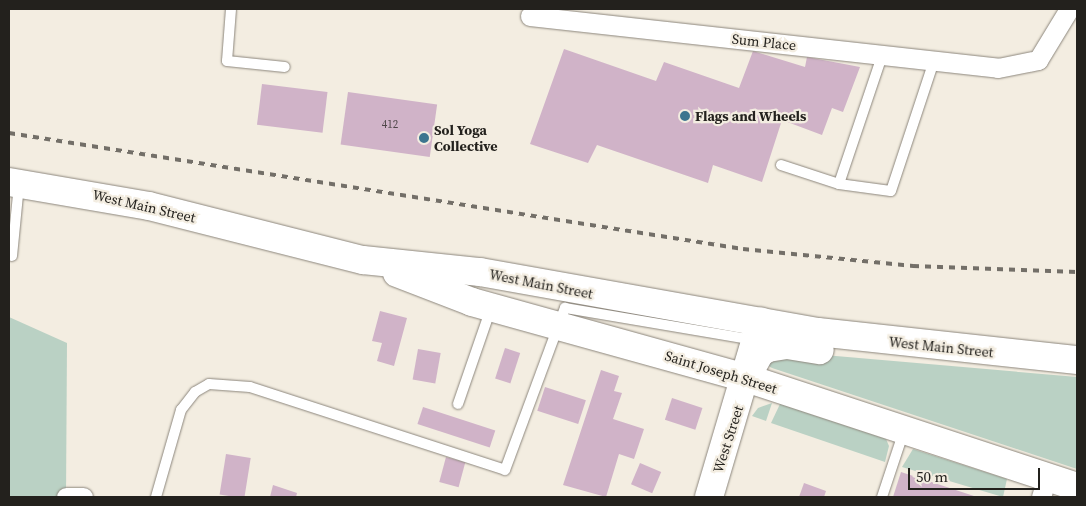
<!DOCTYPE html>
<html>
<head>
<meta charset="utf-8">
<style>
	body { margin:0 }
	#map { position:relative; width:1086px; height:506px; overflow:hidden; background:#f3ede1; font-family:"Source Serif 4",serif }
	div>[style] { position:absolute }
	.green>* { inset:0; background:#bad1c4 }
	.building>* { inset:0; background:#d0b3c8; transform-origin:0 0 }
	.roads { filter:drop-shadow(0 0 1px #8c867c) drop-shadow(0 0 1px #8c867c) }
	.lane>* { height:10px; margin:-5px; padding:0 5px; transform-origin:5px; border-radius:5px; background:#fff }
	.street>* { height:19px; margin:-9.5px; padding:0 9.5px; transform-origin:9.5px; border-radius:9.5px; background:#fff }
	.secondary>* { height:28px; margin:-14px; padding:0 14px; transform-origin:14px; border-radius:14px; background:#fff }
	.primary>* { height:28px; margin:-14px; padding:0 14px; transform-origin:14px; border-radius:14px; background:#fff }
	.rail>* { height:4px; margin-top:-2px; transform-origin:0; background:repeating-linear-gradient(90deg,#736f68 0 6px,transparent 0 12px) }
	.dots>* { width:14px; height:14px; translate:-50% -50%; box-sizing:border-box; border:2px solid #f3ede1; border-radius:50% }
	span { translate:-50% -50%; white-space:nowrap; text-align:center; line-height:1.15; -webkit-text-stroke:4.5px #f3ede1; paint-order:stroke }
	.number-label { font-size:11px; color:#4e4648 }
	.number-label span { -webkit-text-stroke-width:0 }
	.street-label { font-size:14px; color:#23211d }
	.poi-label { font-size:14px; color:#23211d; font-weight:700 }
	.left { translate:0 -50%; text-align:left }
	.frame { position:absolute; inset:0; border:10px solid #23211d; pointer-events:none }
	.scale { position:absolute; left:908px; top:468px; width:132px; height:22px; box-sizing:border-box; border:2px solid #23211d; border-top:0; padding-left:6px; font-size:15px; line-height:18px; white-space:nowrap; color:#23211d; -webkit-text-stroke:4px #f3ede1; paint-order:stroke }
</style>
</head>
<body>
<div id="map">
	<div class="green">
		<i style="clip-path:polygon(9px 317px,67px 343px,66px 497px,9px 497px)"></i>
		<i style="clip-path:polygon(778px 351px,1077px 377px,1077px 469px,772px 368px,767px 365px)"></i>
		<i style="clip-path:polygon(772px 403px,766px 421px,752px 416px,758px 408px)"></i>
		<i style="clip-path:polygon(780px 404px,886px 439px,889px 446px,885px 462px,771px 423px)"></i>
		<i style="clip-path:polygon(913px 449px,1007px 479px,1003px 497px,902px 467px)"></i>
	</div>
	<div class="building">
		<i style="clip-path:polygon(564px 49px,656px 81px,664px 62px,739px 88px,753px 51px,805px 67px,807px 57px,860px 67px,843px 112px,832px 108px,822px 135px,782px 120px,762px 182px,713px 165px,708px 183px,597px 145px,588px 163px,530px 144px)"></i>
		<i style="left:262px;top:84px;width:66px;height:41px;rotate:7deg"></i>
		<i style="left:348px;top:92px;width:90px;height:53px;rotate:8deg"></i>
		<i style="clip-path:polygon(380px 311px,407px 318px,394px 366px,377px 361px,382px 343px,372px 341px)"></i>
		<i style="left:505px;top:348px;width:16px;height:32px;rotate:18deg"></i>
		<i style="left:418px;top:349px;width:23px;height:31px;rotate:10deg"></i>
		<i style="clip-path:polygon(601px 370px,619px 376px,614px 391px,622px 393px,613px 419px,644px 429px,634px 459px,619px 454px,606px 497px,563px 485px)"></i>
		<i style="left:545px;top:387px;width:43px;height:25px;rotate:18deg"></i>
		<i style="left:672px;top:398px;width:32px;height:23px;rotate:18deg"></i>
		<i style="left:423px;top:407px;width:76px;height:18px;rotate:18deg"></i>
		<i style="left:226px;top:454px;width:25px;height:41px;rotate:9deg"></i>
		<i style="left:446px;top:457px;width:20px;height:26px;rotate:15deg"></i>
		<i style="left:640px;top:463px;width:23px;height:23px;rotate:23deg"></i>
		<i style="clip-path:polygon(901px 472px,977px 497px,893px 497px)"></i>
		<i style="clip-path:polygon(804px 483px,826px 491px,824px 497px,799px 497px)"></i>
		<i style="clip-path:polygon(273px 485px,297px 493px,296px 497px,270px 497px)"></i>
	</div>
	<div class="roads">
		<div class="lane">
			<i style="left:231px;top:9px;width:52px;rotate:94.4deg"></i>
			<i style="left:227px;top:61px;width:58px;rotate:5.9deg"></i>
			<i style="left:882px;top:56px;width:135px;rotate:108.6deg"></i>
			<i style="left:839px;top:184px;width:52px;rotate:7.7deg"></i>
			<i style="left:891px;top:191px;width:137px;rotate:-71.7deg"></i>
			<i style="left:781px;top:165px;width:61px;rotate:18.1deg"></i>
			<i style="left:12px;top:256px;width:72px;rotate:-84.4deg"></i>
			<i style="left:458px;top:404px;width:102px;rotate:-71deg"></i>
			<i style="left:156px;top:497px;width:91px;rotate:-74deg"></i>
			<i style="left:181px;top:410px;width:23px;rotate:-52deg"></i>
			<i style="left:195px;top:392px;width:16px;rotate:-30deg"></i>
			<i style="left:209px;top:384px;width:41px;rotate:4.2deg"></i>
			<i style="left:250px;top:387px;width:268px;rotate:18deg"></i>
			<i style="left:505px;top:470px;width:173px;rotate:-69.7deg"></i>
			<i style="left:565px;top:308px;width:192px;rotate:9.6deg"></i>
			<i style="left:882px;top:497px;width:70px;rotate:-71.6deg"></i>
		</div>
		<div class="street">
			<i style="left:530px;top:16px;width:471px;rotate:6.3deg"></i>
			<i style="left:998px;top:68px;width:41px;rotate:-11.3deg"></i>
			<i style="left:1038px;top:60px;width:60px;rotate:-58.7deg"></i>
			<i style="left:66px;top:497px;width:17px"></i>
			<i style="left:1041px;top:497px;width:21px;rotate:-73deg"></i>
		</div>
		<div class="secondary">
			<i style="left:709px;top:497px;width:183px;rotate:-73.5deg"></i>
		</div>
		<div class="primary">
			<i style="left:9px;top:182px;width:142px;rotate:9.7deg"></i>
			<i style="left:149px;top:206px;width:221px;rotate:14.2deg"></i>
			<i style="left:363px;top:260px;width:118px;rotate:5.9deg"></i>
			<i style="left:480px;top:272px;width:343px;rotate:10.1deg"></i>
			<i style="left:818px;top:332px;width:261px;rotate:6.2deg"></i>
			<i style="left:397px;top:273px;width:80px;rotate:21.1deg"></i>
			<i style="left:472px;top:302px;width:284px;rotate:15.5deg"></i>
			<i style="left:746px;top:378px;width:348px;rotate:18.2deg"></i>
			<i style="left:746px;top:378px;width:29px;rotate:-61deg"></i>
			<i style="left:760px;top:353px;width:9px;rotate:-32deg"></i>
			<i style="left:768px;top:348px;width:19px;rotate:-9deg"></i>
			<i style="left:787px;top:345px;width:33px;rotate:9deg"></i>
		</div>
	</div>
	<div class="rail">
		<i style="left:9px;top:133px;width:743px;rotate:8.98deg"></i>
		<i style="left:743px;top:249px;width:171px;rotate:5.7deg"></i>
		<i style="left:913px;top:266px;width:164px;rotate:2.1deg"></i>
	</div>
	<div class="dots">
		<i style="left:685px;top:116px;background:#3c758f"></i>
		<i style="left:424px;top:138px;background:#3c758f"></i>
	</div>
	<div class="number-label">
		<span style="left:390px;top:125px">412</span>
	</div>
	<div class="street-label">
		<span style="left:764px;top:42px;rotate:6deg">Sum Place</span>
		<span style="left:144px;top:206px;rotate:13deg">West Main Street</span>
		<span style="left:541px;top:284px;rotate:11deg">West Main Street</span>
		<span style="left:941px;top:347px;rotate:6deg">West Main Street</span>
		<span style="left:721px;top:372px;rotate:17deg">Saint Joseph Street</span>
		<span style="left:728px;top:439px;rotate:-72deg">West Street</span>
	</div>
	<div class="poi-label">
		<span class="left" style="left:695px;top:116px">Flags and Wheels</span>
		<span class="left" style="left:434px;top:138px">Sol Yoga<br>Collective</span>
	</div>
	<div class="frame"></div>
	<div class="scale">50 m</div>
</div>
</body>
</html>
